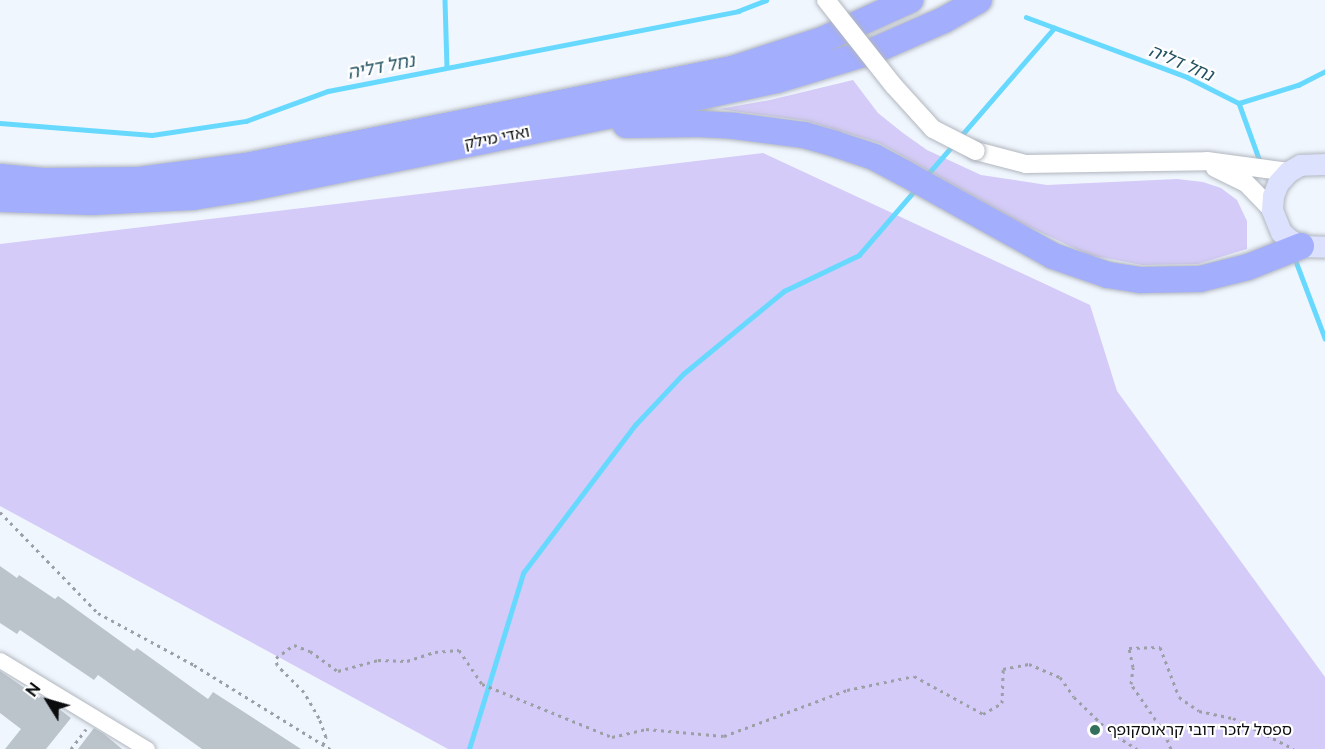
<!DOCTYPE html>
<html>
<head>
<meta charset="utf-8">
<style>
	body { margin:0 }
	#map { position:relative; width:1325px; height:749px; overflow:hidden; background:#f0f6fe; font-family:Raleway,"Noto Sans Hebrew",sans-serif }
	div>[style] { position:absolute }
	.green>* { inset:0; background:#d4cbf8 }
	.stream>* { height:4.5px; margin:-2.25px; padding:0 2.25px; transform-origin:2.25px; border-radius:2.25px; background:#68d9fe }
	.building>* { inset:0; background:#bcc4cb }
	.path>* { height:3px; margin-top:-1.5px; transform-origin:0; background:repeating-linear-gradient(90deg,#9ba0a6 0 3px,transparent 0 7.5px) }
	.roads { filter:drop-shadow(0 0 2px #b1b6be) drop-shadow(0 0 2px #b1b6be) }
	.minor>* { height:15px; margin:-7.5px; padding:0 7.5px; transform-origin:7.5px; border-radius:7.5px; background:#fff }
	.tertiary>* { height:18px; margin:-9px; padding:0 9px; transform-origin:9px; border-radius:9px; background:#fff }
	.secondary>* { height:21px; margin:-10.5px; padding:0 10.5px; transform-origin:10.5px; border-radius:10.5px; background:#dce1fe }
	.trunk>* { height:26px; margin:-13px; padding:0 13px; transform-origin:13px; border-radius:13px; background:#a3aefc }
	.bridges { filter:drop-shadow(0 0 2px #b1b6be) drop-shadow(0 0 2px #b1b6be) }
	.tertiary-bridge>* { height:18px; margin:-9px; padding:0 9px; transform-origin:9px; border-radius:9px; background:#fff }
	.dots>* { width:16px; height:16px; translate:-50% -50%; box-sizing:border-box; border:3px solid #fff; border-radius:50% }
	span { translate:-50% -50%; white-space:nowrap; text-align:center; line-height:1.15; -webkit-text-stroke:4.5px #fff; paint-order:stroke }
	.street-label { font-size:16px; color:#0a0c0e }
	.poi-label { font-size:16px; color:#0a0c0e }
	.left { translate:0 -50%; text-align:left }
	.water-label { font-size:18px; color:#225262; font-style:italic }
	.north { position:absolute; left:18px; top:671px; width:60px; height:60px; -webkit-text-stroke:4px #fff; paint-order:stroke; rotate:307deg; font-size:16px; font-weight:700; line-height:24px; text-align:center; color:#0a0c0e }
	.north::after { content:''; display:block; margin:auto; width:21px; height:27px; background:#0a0c0e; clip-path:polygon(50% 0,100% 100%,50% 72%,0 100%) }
</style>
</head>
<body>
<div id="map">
	<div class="green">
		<i style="clip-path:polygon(853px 80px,878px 113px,903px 133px,927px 150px,981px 175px,1047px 185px,1177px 179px,1203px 182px,1221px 188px,1237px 200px,1247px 221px,1247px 249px,1198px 264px,1142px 265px,1089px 255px,1023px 224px,879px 143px,807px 121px,719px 109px,770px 100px)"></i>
		<i style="clip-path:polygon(763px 153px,1090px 305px,1117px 391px,1325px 677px,1325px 749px,448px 749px,0 506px,0 244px)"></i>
	</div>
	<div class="stream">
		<i style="left:445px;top:0;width:67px;rotate:88.3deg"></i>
		<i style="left:1026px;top:17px;width:172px;rotate:20.4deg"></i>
		<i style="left:1187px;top:77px;width:58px;rotate:26.6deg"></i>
		<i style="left:1239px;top:103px;width:62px;rotate:-17deg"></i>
		<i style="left:1298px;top:85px;width:30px;rotate:-27deg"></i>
		<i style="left:1239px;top:103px;width:65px;rotate:70.2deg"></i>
		<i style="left:0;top:123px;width:152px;rotate:4.5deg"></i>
		<i style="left:152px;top:135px;width:95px;rotate:-8.5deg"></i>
		<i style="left:246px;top:121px;width:87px;rotate:-20.1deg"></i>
		<i style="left:328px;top:91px;width:418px;rotate:-11deg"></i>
		<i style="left:738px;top:11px;width:30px;rotate:-21deg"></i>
		<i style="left:960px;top:137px;width:144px;rotate:-49.2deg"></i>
		<i style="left:927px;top:175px;width:40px;rotate:-49deg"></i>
		<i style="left:1294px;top:256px;width:88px;rotate:69.3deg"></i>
		<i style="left:469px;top:749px;width:184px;rotate:-72.9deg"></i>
		<i style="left:523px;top:573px;width:186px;rotate:-52.9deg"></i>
		<i style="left:635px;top:425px;width:70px;rotate:-46.7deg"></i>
		<i style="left:683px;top:374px;width:131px;rotate:-39.4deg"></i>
		<i style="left:784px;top:291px;width:83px;rotate:-25.6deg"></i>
		<i style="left:859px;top:255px;width:87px;rotate:-49.2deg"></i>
	</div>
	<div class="building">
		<i style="clip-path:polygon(0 566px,17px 578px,19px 575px,55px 599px,58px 596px,134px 651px,137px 648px,208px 699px,213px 692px,301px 749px,202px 749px,98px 675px,94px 680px,20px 630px,17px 634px,0 623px)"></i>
		<i style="clip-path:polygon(0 671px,39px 698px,41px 696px,50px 702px,71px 718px,46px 749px,5px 749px,21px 729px,0 713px)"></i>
		<i style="clip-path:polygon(94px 728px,104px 734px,122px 749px,78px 749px)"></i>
	</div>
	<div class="path">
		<i style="left:0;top:512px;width:141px;rotate:45.9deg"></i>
		<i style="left:98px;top:613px;width:109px;rotate:28.4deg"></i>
		<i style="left:194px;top:665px;width:160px;rotate:31.7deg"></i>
		<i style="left:323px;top:745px;width:9px;rotate:-69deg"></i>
		<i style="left:326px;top:737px;width:20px;rotate:-110deg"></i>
		<i style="left:319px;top:718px;width:30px;rotate:-120deg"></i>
		<i style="left:304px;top:692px;width:38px;rotate:-135deg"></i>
		<i style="left:277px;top:665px;width:7px;rotate:-98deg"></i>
		<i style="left:276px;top:658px;width:22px;rotate:-36deg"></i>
		<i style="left:294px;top:645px;width:17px;rotate:21deg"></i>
		<i style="left:310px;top:651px;width:34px;rotate:36deg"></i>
		<i style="left:338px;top:671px;width:41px;rotate:-15.4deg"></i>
		<i style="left:378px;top:660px;width:29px;rotate:2deg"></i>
		<i style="left:407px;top:661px;width:29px;rotate:-18deg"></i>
		<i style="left:435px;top:652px;width:24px;rotate:-5deg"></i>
		<i style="left:459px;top:650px;width:41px;rotate:55.9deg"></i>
		<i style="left:482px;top:684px;width:140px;rotate:22.2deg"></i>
		<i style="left:612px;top:737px;width:35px;rotate:-13deg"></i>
		<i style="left:646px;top:729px;width:78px;rotate:5.1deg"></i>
		<i style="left:724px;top:736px;width:131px;rotate:-20.5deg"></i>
		<i style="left:847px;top:690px;width:68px;rotate:-11.8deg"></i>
		<i style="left:914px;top:676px;width:79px;rotate:28.8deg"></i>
		<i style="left:983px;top:714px;width:22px;rotate:-30deg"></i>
		<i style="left:1002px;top:703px;width:34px;rotate:-88deg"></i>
		<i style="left:1003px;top:669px;width:26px;rotate:-11deg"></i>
		<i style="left:1029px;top:664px;width:34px;rotate:23deg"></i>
		<i style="left:1060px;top:677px;width:24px;rotate:55deg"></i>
		<i style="left:1074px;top:697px;width:50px;rotate:44.2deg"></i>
		<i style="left:1110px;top:732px;width:32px;rotate:32deg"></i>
		<i style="left:71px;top:749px;width:25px;rotate:-53deg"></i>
		<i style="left:1171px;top:749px;width:18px;rotate:-112deg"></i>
		<i style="left:1164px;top:732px;width:58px;rotate:-124.5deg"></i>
		<i style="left:1131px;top:684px;width:17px;rotate:-83deg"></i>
		<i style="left:1133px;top:667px;width:19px;rotate:-102deg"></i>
		<i style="left:1129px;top:648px;width:31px;rotate:-2deg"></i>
		<i style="left:1160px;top:647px;width:53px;rotate:69.2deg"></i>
		<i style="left:1179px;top:697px;width:24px;rotate:35deg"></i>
		<i style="left:1199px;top:711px;width:35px;rotate:12deg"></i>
		<i style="left:1233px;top:718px;width:68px;rotate:26.9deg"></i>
	</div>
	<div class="roads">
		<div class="minor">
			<i style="left:0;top:660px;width:172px;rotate:31.2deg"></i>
		</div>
		<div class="tertiary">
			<i style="left:976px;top:151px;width:52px;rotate:14.6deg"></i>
			<i style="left:1026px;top:164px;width:181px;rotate:-0.9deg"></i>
			<i style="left:1207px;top:161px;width:82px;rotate:7.7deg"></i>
			<i style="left:1215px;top:168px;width:34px;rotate:26deg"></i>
			<i style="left:1246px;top:183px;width:37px;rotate:46deg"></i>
		</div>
		<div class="secondary">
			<i style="left:1325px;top:164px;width:25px;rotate:178deg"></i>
			<i style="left:1300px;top:165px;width:14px;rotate:150deg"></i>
			<i style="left:1288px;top:172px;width:15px;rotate:132deg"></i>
			<i style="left:1278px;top:183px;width:14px;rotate:111deg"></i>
			<i style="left:1273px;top:196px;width:14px;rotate:94deg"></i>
			<i style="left:1272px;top:210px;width:24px;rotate:68deg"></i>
			<i style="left:1281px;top:232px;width:12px;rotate:42deg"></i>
			<i style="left:1290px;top:240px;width:13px;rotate:29deg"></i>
			<i style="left:1301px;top:246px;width:24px;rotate:2deg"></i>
		</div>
		<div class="trunk">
			<i style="left:626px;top:125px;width:73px;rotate:-0.8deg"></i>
			<i style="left:699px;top:124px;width:35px;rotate:3deg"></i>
			<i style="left:734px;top:126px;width:71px;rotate:7.3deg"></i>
			<i style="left:804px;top:135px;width:32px;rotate:16deg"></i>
			<i style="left:835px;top:144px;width:41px;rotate:18.4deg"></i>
			<i style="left:874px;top:157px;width:34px;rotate:28deg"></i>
			<i style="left:904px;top:173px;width:171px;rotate:29.1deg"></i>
			<i style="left:1053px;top:256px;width:58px;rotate:19.1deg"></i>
			<i style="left:1108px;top:275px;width:33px;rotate:9deg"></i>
			<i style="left:1141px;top:280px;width:59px;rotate:-1deg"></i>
			<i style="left:1200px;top:279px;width:49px;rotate:-14deg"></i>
			<i style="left:1248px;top:267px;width:57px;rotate:-21.6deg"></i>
			<i style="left:0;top:177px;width:43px;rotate:5.3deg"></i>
			<i style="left:43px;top:181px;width:96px;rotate:-0.6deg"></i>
			<i style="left:139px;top:180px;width:108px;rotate:-7.5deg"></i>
			<i style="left:246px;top:166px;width:496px;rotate:-11.3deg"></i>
			<i style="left:732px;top:69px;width:95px;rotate:-17.9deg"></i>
			<i style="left:822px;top:40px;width:97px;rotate:-24.4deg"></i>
			<i style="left:0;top:199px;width:92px;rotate:1.9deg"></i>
			<i style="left:92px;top:202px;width:101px;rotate:-2.8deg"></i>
			<i style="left:193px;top:197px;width:58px;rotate:-9deg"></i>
			<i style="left:250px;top:188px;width:429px;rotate:-11.4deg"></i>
			<i style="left:670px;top:103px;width:109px;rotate:-12.1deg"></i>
			<i style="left:777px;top:80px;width:100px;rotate:-16.8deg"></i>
			<i style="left:873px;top:51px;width:77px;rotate:-23.6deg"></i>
			<i style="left:944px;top:20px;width:40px;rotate:-29.7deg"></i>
		</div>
	</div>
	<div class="bridges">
		<div class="tertiary-bridge">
			<i style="left:826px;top:0;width:110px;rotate:51.7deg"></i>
			<i style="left:894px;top:86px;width:58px;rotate:47.8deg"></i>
			<i style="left:933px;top:129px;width:48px;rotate:27.1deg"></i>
		</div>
	</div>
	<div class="dots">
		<i style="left:1095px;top:730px;background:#336f5a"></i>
	</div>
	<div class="street-label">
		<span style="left:497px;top:138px;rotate:-11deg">ואדי מילק</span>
	</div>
	<div class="poi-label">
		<span class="left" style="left:1107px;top:730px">ספסל לזכר דובי קראוסקופף</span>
	</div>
	<div class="water-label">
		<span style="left:1181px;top:63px;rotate:23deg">נחל דליה</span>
		<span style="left:381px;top:67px;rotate:-11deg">נחל דליה</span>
	</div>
	<div class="north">N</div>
</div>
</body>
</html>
